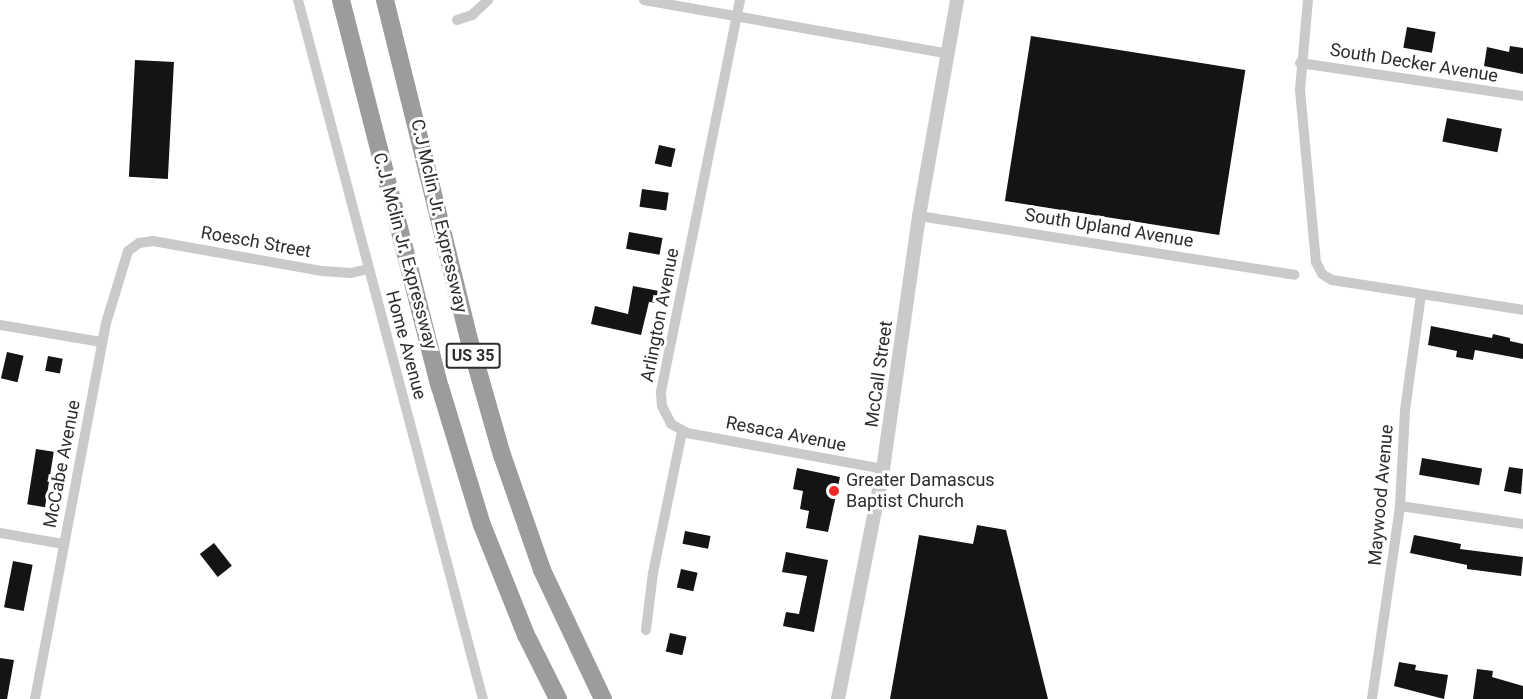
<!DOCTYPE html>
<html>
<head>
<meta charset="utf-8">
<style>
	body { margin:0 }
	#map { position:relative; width:1523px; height:699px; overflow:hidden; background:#fff; font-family:Roboto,sans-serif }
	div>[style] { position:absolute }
	.building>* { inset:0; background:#141414; transform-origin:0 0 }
	.minor>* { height:10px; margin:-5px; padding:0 5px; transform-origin:5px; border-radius:5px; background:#cacaca }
	.tertiary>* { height:14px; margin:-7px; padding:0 7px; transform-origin:7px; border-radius:7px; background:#cacaca }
	.trunk>* { height:18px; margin:-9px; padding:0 9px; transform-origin:9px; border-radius:9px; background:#9c9c9c }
	.dots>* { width:16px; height:16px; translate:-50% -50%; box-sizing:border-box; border:3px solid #fff; border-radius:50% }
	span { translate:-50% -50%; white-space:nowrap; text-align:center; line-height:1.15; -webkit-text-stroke:6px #fff; paint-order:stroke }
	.shield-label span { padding:2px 4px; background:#fff; border:2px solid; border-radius:4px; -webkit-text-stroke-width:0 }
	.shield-label { font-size:16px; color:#2d2d2d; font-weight:700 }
	.street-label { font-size:18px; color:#2d2d2d }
	.poi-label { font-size:18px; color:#2d2d2d }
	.left { translate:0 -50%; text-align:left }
</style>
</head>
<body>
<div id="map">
	<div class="building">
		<i style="left:1407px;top:27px;width:29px;height:21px;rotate:10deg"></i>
		<i style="left:1031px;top:36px;width:217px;height:167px;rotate:9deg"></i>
		<i style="clip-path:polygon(1510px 46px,1523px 48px,1523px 74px,1484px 66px,1487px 47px,1509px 52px)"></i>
		<i style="left:135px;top:60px;width:39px;height:117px;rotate:3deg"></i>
		<i style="left:1447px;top:118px;width:56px;height:24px;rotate:11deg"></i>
		<i style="left:659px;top:145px;width:17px;height:19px;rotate:13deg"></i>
		<i style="left:642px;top:189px;width:27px;height:18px;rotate:8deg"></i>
		<i style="left:629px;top:232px;width:34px;height:17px;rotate:10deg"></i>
		<i style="clip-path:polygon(633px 286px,659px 291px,657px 303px,649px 302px,641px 335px,591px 324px,595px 306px,628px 314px)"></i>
		<i style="clip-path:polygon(1431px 326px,1492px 338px,1493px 334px,1510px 338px,1510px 341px,1523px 344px,1523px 359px,1475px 350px,1473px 360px,1456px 357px,1457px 351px,1428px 345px)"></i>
		<i style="left:7px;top:352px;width:17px;height:27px;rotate:13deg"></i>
		<i style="left:48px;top:356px;width:15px;height:15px;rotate:11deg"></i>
		<i style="left:36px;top:449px;width:18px;height:56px;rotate:9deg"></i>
		<i style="left:1422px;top:458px;width:61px;height:17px;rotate:10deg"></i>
		<i style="clip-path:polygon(1509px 467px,1523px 469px,1521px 494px,1504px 491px)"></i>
		<i style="clip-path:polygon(797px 468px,840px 477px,828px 532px,806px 528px,809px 511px,800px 509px,803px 491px,793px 489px)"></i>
		<i style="clip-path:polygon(977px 525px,1006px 530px,1048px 699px,890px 699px,919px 535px,973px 544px)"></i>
		<i style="left:685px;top:531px;width:26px;height:13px;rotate:11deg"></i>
		<i style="clip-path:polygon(1414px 535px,1461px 544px,1460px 549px,1523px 557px,1521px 576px,1467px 569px,1467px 565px,1410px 553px)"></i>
		<i style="left:214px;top:543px;width:29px;height:18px;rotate:52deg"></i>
		<i style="clip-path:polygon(786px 552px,828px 560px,814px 632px,783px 626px,786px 612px,799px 614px,807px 576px,782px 572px)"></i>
		<i style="left:13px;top:561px;width:20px;height:47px;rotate:11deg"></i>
		<i style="left:681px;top:569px;width:17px;height:19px;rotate:13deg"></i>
		<i style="left:670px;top:633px;width:17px;height:19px;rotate:13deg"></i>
		<i style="clip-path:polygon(0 658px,14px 660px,7px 699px,0 699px)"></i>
		<i style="clip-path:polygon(1399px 662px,1416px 665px,1415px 670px,1448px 675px,1444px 699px,1394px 686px)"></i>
		<i style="clip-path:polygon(1477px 669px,1493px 671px,1492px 677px,1523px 686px,1523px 699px,1473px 699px)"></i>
	</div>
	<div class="minor">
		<i style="left:298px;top:0;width:723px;rotate:75.18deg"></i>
		<i style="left:644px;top:0;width:307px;rotate:10deg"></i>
		<i style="left:740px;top:0;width:401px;rotate:101.4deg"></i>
		<i style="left:661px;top:393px;width:13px;rotate:86deg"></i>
		<i style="left:662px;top:406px;width:20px;rotate:63deg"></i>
		<i style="left:671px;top:424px;width:18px;rotate:29deg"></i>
		<i style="left:687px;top:433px;width:199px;rotate:10.4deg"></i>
		<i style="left:1308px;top:0;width:90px;rotate:95.1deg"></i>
		<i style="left:1300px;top:90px;width:173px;rotate:84.7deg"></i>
		<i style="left:1316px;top:262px;width:13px;rotate:63deg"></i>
		<i style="left:1322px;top:274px;width:12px;rotate:31deg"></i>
		<i style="left:1332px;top:280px;width:193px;rotate:8.9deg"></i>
		<i style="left:457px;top:20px;width:16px;rotate:-18deg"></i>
		<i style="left:472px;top:15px;width:22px;rotate:-43deg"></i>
		<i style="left:1300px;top:63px;width:225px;rotate:8.4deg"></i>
		<i style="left:919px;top:216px;width:380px;rotate:8.9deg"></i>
		<i style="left:0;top:325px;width:103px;rotate:9.5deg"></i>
		<i style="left:1400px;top:506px;width:124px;rotate:8.3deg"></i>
		<i style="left:0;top:533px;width:65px;rotate:9.8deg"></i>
		<i style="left:646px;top:630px;width:57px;rotate:-83deg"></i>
		<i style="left:653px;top:573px;width:144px;rotate:-78.4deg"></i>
		<i style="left:35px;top:699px;width:383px;rotate:-79.3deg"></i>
		<i style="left:106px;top:323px;width:75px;rotate:-73deg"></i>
		<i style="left:128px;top:251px;width:14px;rotate:-36deg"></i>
		<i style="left:139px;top:243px;width:14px;rotate:-8deg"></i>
		<i style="left:153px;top:241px;width:172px;rotate:10.1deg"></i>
		<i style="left:322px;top:271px;width:29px;rotate:4deg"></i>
		<i style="left:351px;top:273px;width:17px;rotate:-13deg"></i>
		<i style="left:1372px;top:699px;width:195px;rotate:-81.7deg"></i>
		<i style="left:1400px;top:506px;width:96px;rotate:-87deg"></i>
		<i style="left:1405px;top:410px;width:117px;rotate:-82.1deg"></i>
	</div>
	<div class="tertiary">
		<i style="left:838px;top:699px;width:234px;rotate:-78.9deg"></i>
		<i style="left:883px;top:469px;width:256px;rotate:-81.9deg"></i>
		<i style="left:919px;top:216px;width:219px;rotate:-80deg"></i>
	</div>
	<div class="trunk">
		<i style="left:341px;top:0;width:399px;rotate:75.7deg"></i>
		<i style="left:440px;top:387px;width:144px;rotate:73.1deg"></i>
		<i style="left:482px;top:525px;width:118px;rotate:68.2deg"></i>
		<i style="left:526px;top:635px;width:72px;rotate:63.4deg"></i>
		<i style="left:385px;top:0;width:353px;rotate:76.1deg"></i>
		<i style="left:470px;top:343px;width:116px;rotate:74.1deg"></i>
		<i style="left:502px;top:455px;width:122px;rotate:70.8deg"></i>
		<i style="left:542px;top:570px;width:143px;rotate:64.7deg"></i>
	</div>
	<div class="dots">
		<i style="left:834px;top:491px;background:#f02724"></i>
	</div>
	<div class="shield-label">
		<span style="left:473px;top:356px">US 35</span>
	</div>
	<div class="street-label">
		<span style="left:1414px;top:63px;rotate:9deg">South Decker Avenue</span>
		<span style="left:439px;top:216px;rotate:77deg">C.J Mclin Jr. Expressway</span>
		<span style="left:1109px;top:228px;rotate:9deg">South Upland Avenue</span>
		<span style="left:256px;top:242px;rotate:10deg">Roesch Street</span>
		<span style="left:405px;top:251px;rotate:75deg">C.J. Mclin Jr. Expressway</span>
		<span style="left:660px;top:315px;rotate:-79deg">Arlington Avenue</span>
		<span style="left:406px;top:345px;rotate:75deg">Home Avenue</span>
		<span style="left:879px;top:374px;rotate:-82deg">McCall Street</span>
		<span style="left:786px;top:434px;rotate:11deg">Resaca Avenue</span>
		<span style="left:62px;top:464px;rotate:-79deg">McCabe Avenue</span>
		<span style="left:1381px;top:495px;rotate:-85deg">Maywood Avenue</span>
	</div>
	<div class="poi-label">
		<span class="left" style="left:846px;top:491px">Greater Damascus<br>Baptist Church</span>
	</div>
</div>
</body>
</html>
